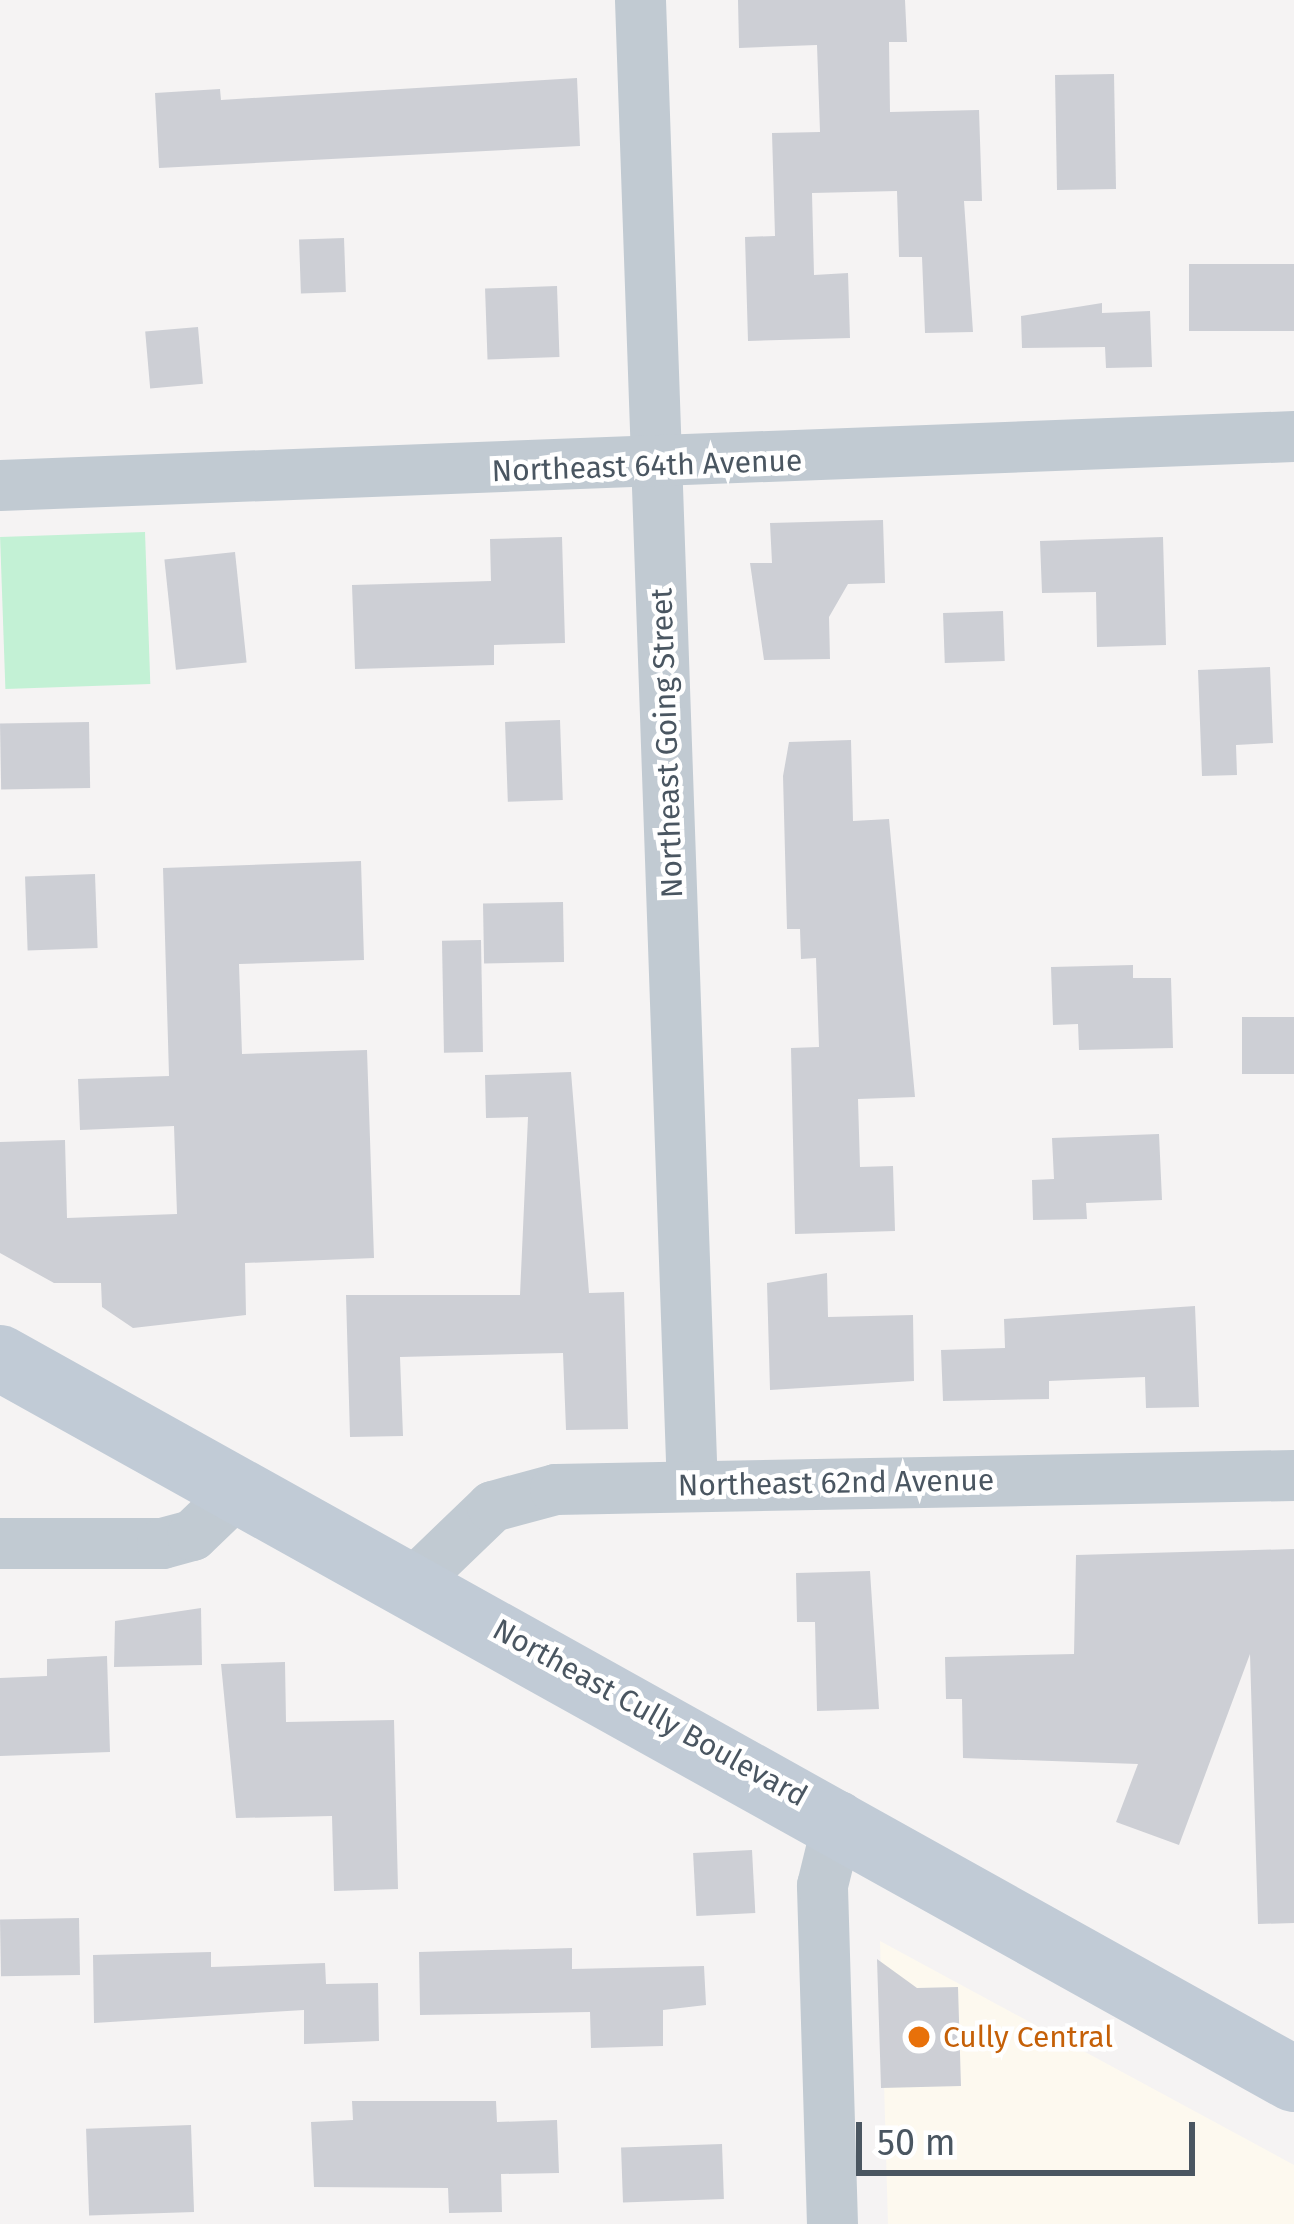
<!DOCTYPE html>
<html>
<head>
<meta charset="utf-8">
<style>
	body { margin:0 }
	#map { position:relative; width:1294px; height:2224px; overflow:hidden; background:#f5f3f3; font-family:"Fira Sans",sans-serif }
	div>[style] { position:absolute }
	.commercial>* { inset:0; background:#fdf9ef }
	.green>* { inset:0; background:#c3f1d5; transform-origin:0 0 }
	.building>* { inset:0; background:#cdcfd5; transform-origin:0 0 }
	.street>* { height:51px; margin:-25.5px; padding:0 25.5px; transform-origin:25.5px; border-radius:25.5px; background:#c1cad2 }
	.secondary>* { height:66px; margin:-33px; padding:0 33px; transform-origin:33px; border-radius:33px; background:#c1cbd6 }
	.dots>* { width:33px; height:33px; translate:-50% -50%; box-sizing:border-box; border:6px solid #fff; border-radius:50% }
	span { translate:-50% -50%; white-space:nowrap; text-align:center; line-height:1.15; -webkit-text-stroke:9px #fff; paint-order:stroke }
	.street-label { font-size:30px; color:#4a5661 }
	.food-label { font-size:30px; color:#c56008 }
	.left { translate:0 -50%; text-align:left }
	.scale { position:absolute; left:856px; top:2122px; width:339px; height:54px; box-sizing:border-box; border:6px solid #4a5661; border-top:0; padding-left:15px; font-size:36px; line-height:42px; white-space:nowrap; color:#4a5661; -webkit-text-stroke:9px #fff; paint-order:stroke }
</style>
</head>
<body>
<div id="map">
	<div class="commercial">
		<i style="clip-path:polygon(880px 1941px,1294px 2165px,1294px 2224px,888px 2224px)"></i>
	</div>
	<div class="green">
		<i style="left:145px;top:532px;width:152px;height:145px;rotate:88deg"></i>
	</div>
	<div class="building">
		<i style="clip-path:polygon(738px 0,905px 0,907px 42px,889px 42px,890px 112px,979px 110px,982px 201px,964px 201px,973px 332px,925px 333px,922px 257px,899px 257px,897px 191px,812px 193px,814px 275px,848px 273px,850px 338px,748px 341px,745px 237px,775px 236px,772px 133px,820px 132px,817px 45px,739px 48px)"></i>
		<i style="left:1114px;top:74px;width:115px;height:59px;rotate:89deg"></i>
		<i style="clip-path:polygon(577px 78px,580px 146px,159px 168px,155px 93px,220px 89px,221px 100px)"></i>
		<i style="left:344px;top:238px;width:54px;height:45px;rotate:88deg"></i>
		<i style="left:1294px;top:264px;width:67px;height:105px;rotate:90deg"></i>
		<i style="left:557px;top:286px;width:71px;height:72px;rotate:88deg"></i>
		<i style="clip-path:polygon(1102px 303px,1102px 313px,1150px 311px,1152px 367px,1106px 368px,1105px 347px,1022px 348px,1021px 316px)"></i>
		<i style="left:198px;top:327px;width:57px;height:53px;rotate:85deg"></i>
		<i style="clip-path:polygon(883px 520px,885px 583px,848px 584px,829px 617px,830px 659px,764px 660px,750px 563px,772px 563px,770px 523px)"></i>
		<i style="clip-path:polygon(562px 537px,565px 643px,494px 645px,494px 665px,355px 669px,352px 585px,491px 581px,490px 539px)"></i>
		<i style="clip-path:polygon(1163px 537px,1166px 645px,1097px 647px,1096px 592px,1042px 593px,1040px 541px)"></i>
		<i style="left:235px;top:552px;width:111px;height:71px;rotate:84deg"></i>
		<i style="left:1003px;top:611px;width:50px;height:60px;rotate:88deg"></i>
		<i style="clip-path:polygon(1270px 667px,1273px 743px,1236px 745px,1237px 775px,1202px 776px,1198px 670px)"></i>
		<i style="left:560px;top:720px;width:80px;height:55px;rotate:88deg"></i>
		<i style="left:89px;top:722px;width:66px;height:89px;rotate:89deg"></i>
		<i style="clip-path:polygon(851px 740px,853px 821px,889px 819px,915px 1097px,858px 1099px,860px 1167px,893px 1166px,895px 1231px,795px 1234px,791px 1048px,819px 1047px,816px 958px,801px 959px,800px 929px,787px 929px,783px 776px,789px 742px)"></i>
		<i style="clip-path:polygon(361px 861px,364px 960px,239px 964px,242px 1054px,367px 1050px,374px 1258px,245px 1263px,246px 1315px,133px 1328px,102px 1307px,101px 1283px,54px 1283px,0 1253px,0 1142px,65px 1140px,67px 1218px,177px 1214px,174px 1126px,80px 1130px,78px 1079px,169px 1076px,163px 868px)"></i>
		<i style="left:95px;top:874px;width:74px;height:70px;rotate:88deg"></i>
		<i style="left:563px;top:902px;width:60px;height:80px;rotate:89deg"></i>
		<i style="left:481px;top:940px;width:112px;height:39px;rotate:89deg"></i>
		<i style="clip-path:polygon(1133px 965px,1133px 978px,1171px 978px,1173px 1048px,1079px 1050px,1078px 1024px,1053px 1025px,1051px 967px)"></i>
		<i style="left:1294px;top:1017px;width:57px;height:52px;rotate:90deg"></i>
		<i style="clip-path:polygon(571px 1072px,589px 1293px,624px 1292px,628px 1429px,566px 1430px,563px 1353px,400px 1357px,403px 1436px,350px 1437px,346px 1295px,520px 1295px,528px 1117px,486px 1118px,485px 1075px)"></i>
		<i style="clip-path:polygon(1159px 1134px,1162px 1200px,1086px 1203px,1087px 1219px,1033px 1220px,1032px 1180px,1054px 1179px,1052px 1138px)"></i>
		<i style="clip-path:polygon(827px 1273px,828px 1317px,913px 1315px,914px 1381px,770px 1390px,767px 1283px)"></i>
		<i style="clip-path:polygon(1195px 1306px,1199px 1407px,1146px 1408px,1145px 1377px,1049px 1381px,1049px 1399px,943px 1401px,941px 1350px,1005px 1348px,1004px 1319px)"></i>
		<i style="clip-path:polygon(1294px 1549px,1294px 1923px,1258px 1924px,1250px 1654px,1179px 1845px,1116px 1822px,1138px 1764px,963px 1758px,962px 1699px,946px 1699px,945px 1657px,1074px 1654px,1076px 1555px)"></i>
		<i style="clip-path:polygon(870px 1571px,879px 1709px,817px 1711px,815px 1622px,797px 1622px,796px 1573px)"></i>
		<i style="clip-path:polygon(201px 1608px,202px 1665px,114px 1667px,115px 1621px)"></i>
		<i style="clip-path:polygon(107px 1656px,110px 1752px,0 1756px,0 1678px,47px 1676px,47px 1659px)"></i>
		<i style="clip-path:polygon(285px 1662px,286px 1722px,394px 1720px,398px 1889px,334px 1891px,332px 1816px,236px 1818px,221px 1664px)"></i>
		<i style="left:752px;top:1850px;width:63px;height:59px;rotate:87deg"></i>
		<i style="left:79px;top:1918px;width:57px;height:79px;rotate:89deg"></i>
		<i style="clip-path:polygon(572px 1948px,572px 1969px,704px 1966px,706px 2005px,663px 2010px,663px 2046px,591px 2048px,590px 2012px,420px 2015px,419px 1952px)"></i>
		<i style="clip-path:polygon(211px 1952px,211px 1967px,325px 1963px,326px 1984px,378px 1983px,379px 2041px,304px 2044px,304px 2010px,94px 2023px,93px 1955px)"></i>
		<i style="clip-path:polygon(877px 1959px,917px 1988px,958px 1987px,961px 2086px,881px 2088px)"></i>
		<i style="clip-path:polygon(352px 2101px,496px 2101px,497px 2122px,557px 2120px,559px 2173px,501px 2174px,502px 2212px,449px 2213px,448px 2188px,314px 2187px,311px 2122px,353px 2120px)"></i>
		<i style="left:191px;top:2125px;width:87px;height:105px;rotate:88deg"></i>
		<i style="left:722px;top:2144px;width:55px;height:101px;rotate:88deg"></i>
	</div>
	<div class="street">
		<i style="left:640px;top:0;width:1487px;rotate:88deg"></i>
		<i style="left:0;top:485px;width:1295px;rotate:-2.17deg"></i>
		<i style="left:0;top:1543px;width:162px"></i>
		<i style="left:162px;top:1543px;width:31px;rotate:-15deg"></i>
		<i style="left:192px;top:1535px;width:66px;rotate:-43.8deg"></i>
		<i style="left:412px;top:1583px;width:111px;rotate:-43.9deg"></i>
		<i style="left:492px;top:1506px;width:65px;rotate:-15.1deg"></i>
		<i style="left:555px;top:1489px;width:739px;rotate:-1.09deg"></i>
		<i style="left:832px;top:2224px;width:339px;rotate:-91.7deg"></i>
		<i style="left:822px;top:1885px;width:71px;rotate:-76.2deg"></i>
	</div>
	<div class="secondary">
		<i style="left:0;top:1358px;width:1481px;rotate:29.13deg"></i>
	</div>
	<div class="dots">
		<i style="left:919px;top:2037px;background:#e8710a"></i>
	</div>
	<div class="street-label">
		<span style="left:647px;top:466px;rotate:-2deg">Northeast 64th Avenue</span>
		<span style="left:667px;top:743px;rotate:-92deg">Northeast Going Street</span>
		<span style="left:836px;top:1483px;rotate:-1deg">Northeast 62nd Avenue</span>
		<span style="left:650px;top:1713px;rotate:29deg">Northeast Cully Boulevard</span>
	</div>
	<div class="food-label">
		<span class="left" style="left:943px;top:2037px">Cully Central</span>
	</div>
	<div class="scale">50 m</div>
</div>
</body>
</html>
